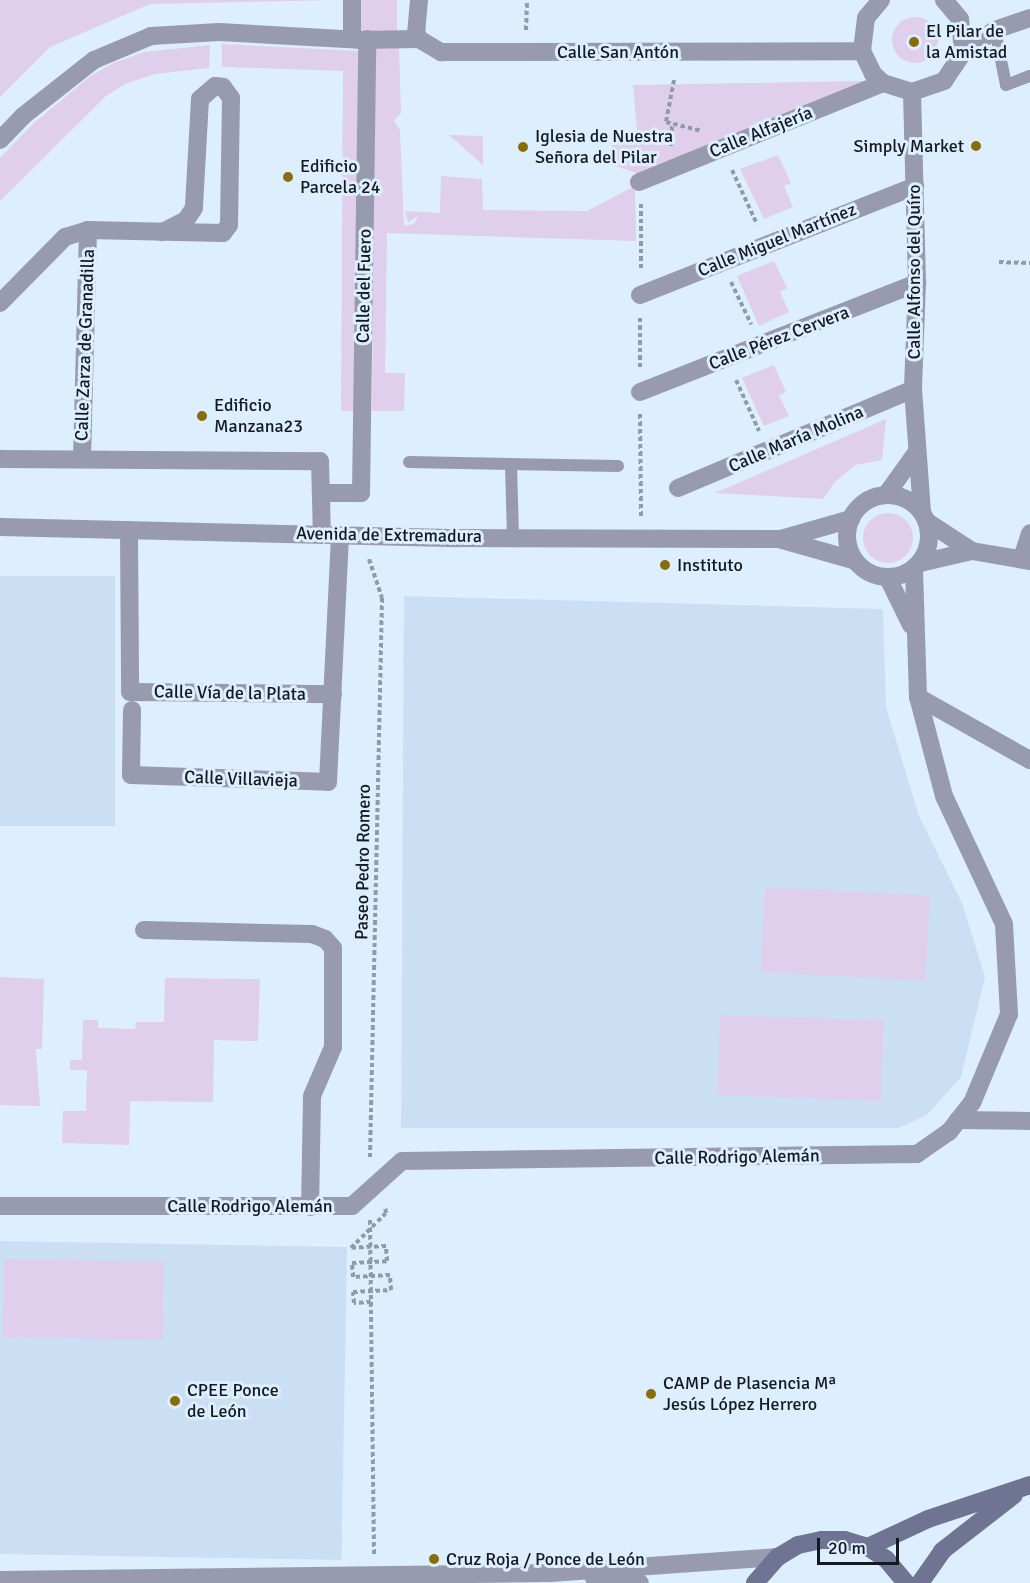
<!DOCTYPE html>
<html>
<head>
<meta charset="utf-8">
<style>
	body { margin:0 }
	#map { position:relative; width:1030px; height:1583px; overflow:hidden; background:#def; font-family:Signika,sans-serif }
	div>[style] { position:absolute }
	.built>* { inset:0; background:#cadff3; transform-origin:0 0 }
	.green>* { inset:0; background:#e0ceed; transform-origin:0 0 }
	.round { border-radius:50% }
	.path>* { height:4px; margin-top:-2px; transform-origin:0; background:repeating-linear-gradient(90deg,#8e9ba9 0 4.5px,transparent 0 7.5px) }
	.lane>* { height:12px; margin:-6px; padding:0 6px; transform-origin:6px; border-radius:6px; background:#989bb0 }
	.street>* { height:18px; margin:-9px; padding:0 9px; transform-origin:9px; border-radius:9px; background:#989bb0 }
	.street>.ring { margin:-9px; padding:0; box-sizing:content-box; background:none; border:18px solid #989bb0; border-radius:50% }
	.secondary>* { height:18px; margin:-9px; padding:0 9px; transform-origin:9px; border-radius:9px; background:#707493 }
	.dots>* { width:16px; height:16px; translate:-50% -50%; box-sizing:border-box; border:3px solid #def; border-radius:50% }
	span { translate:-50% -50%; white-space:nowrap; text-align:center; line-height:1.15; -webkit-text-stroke:6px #def; paint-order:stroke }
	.poi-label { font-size:18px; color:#121920 }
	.left { translate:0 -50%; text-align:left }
	.right { translate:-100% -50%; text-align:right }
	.street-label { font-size:18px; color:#121920 }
	.scale { position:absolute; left:817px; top:1538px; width:82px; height:27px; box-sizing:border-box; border:3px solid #121920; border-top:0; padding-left:8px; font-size:18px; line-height:21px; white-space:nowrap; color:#121920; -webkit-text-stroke:4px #def; paint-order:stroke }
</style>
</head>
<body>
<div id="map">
	<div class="built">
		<i style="left:0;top:576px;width:115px;height:250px"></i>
		<i style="clip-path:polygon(404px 596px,883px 609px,886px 707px,919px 816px,962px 903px,985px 977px,961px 1077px,927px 1115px,898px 1128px,401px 1128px)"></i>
		<i style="left:0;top:1241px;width:347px;height:313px;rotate:1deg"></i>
	</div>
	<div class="green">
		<i style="clip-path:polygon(0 0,335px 0,150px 4px,50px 47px,0 97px)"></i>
		<i style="left:355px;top:0;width:42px;height:33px"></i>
		<i class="round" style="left:892px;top:17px;width:46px;height:46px"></i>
		<i style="clip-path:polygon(222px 44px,358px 51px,358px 411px,341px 411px,343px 71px,222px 67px)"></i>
		<i style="clip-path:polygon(210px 45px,209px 68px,155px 74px,125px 84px,106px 96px,0 201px,0 158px,34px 123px,88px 78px,111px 64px,144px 52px)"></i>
		<i style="clip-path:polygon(375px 47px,399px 48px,401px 113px,394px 120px,400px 130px,404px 226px,414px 224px,418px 216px,408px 222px,405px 211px,440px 213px,441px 176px,482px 179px,483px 210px,587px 211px,635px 186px,636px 241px,387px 233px,385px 373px,405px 373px,404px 411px,372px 411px)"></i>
		<i style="clip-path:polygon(865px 81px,640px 174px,612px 165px,612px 136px,637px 131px,633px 85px)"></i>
		<i style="clip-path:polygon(449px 135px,483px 136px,483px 165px)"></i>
		<i style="clip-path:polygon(778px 155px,791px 183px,784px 186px,793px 207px,764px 219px,740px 169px)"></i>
		<i style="clip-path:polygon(774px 261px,787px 288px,780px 292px,789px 312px,759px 326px,737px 276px)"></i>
		<i style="clip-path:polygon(774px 365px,786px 392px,779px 396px,789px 416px,764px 426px,742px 378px)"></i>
		<i style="clip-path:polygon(886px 419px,882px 460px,855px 465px,835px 482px,823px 499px,715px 493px)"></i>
		<i class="round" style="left:863px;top:513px;width:50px;height:50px"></i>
		<i style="left:765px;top:887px;width:165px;height:85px;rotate:3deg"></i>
		<i style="clip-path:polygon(0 977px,44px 979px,42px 1049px,36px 1049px,40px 1106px,0 1105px)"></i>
		<i style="clip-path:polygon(165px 978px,260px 979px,258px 1041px,214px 1040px,213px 1102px,130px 1101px,129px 1145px,62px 1143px,63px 1111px,86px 1111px,87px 1070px,70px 1070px,70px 1060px,82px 1060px,83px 1020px,98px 1020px,98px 1028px,135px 1029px,136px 1022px,164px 1022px)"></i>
		<i style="left:720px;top:1015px;width:164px;height:80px;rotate:2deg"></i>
		<i style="left:4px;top:1259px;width:160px;height:78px;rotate:1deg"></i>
	</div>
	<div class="path">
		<i style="left:526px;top:30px;width:30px;rotate:-88deg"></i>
		<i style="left:674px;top:80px;width:43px;rotate:100.8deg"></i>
		<i style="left:666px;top:122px;width:37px;rotate:14deg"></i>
		<i style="left:671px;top:146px;width:21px;rotate:-87deg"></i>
		<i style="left:732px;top:170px;width:60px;rotate:65.2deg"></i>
		<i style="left:641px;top:204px;width:67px;rotate:90deg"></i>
		<i style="left:999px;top:262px;width:31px;rotate:2deg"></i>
		<i style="left:731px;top:282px;width:47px;rotate:64.5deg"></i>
		<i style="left:640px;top:318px;width:49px;rotate:90deg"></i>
		<i style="left:736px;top:380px;width:56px;rotate:65.7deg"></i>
		<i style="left:640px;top:414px;width:103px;rotate:89.4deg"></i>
		<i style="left:369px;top:559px;width:41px;rotate:71.6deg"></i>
		<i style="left:382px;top:598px;width:560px;rotate:91.23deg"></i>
		<i style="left:370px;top:1220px;width:82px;rotate:89.3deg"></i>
		<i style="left:374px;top:1554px;width:252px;rotate:-90.7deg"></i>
		<i style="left:371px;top:1302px;width:17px;rotate:177deg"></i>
		<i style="left:354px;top:1303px;width:11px;rotate:-95deg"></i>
		<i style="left:353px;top:1292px;width:38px;rotate:-3deg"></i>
		<i style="left:391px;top:1290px;width:15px;rotate:-94deg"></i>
		<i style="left:390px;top:1275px;width:37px;rotate:177deg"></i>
		<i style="left:353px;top:1277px;width:14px;rotate:-94deg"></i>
		<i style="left:352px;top:1263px;width:35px;rotate:-3deg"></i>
		<i style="left:387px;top:1261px;width:15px;rotate:-94deg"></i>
		<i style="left:386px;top:1246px;width:35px;rotate:177deg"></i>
		<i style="left:351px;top:1248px;width:49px;rotate:-45deg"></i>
		<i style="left:386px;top:1213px;width:6px;rotate:-99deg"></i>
	</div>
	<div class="lane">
		<i style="left:995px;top:30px;width:56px;rotate:78.7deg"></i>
		<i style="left:1006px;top:85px;width:26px;rotate:-21deg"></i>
		<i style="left:409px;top:462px;width:209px;rotate:1.1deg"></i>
		<i style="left:511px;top:465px;width:72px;rotate:88.4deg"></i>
	</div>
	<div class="street">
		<i style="left:352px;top:0;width:39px;rotate:90deg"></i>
		<i style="left:419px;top:0;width:32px;rotate:95deg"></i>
		<i style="left:416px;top:32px;width:8px;rotate:67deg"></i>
		<i style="left:419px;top:39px;width:26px;rotate:31deg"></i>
		<i style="left:441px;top:52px;width:421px;rotate:-0.1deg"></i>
		<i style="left:881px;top:0;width:23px;rotate:130deg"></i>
		<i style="left:866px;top:18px;width:33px;rotate:97deg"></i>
		<i style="left:862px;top:51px;width:25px;rotate:64deg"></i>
		<i style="left:873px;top:74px;width:13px;rotate:42deg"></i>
		<i style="left:883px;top:83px;width:30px;rotate:17deg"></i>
		<i style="left:912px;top:92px;width:34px;rotate:-19deg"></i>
		<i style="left:944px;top:81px;width:34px;rotate:-56deg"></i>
		<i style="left:963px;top:53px;width:34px;rotate:-95deg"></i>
		<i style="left:960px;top:19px;width:25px;rotate:-130deg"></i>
		<i style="left:963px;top:53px;width:39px;rotate:-36deg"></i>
		<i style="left:995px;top:30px;width:37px;rotate:-19deg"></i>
		<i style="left:912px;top:92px;width:191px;rotate:88.5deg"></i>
		<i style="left:917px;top:283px;width:106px;rotate:92.2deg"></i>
		<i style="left:913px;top:389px;width:123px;rotate:85.8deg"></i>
		<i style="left:0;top:140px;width:33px;rotate:-46deg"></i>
		<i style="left:23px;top:116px;width:90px;rotate:-38.3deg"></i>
		<i style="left:94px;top:60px;width:62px;rotate:-22.8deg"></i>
		<i style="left:151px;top:36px;width:68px;rotate:-3.4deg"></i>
		<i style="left:219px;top:32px;width:141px;rotate:3.2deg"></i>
		<i style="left:360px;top:40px;width:59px;rotate:-1deg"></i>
		<i style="left:639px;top:182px;width:263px;rotate:-22.1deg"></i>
		<i style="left:640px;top:295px;width:296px;rotate:-21.6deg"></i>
		<i style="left:0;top:303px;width:93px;rotate:-45.4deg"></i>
		<i style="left:65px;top:237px;width:24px;rotate:-17deg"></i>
		<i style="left:640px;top:392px;width:298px;rotate:-21.5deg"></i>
		<i style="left:0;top:459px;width:320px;rotate:0.4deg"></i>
		<i style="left:320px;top:461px;width:74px;rotate:88.5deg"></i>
		<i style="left:82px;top:459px;width:229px;rotate:-88.5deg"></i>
		<i style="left:88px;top:230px;width:135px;rotate:1.3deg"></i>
		<i style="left:223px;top:233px;width:10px;rotate:-53deg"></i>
		<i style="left:229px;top:225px;width:127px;rotate:-89.1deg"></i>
		<i style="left:231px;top:98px;width:14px;rotate:-126deg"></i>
		<i style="left:223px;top:87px;width:8px;rotate:-173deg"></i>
		<i style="left:215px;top:86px;width:20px;rotate:139deg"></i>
		<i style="left:200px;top:99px;width:109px;rotate:93.2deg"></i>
		<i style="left:194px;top:208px;width:14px;rotate:124deg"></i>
		<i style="left:186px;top:220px;width:27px;rotate:153deg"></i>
		<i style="left:678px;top:488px;width:255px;rotate:-22.8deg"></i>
		<i style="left:321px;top:493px;width:40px"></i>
		<i style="left:361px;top:493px;width:454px;rotate:-89.2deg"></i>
		<i class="ring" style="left:847px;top:495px;width:64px;height:64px"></i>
		<i style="left:886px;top:495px;width:52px;rotate:-54.5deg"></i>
		<i style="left:926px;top:521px;width:55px;rotate:33.1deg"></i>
		<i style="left:0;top:527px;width:459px;rotate:1.4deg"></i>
		<i style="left:459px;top:538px;width:320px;rotate:0.2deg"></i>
		<i style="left:779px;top:539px;width:77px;rotate:15.8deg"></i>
		<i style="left:129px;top:530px;width:162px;rotate:89.6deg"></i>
		<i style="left:130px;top:692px;width:203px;rotate:0.6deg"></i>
		<i style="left:781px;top:539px;width:73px;rotate:-15.9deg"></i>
		<i style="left:1022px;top:558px;width:26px;rotate:-72deg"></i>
		<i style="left:920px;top:563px;width:53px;rotate:-13deg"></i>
		<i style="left:972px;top:551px;width:59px;rotate:9.8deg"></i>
		<i style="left:888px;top:578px;width:52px;rotate:63.9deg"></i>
		<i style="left:918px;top:697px;width:129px;rotate:29.4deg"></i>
		<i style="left:132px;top:710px;width:65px;rotate:90.9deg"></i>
		<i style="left:131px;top:775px;width:197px;rotate:2deg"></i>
		<i style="left:328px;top:782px;width:247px;rotate:-87.2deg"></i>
		<i style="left:144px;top:930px;width:168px;rotate:1.4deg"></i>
		<i style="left:312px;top:934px;width:14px;rotate:21deg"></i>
		<i style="left:325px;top:939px;width:12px;rotate:48deg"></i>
		<i style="left:333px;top:948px;width:99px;rotate:90deg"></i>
		<i style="left:333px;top:1047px;width:53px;rotate:113.2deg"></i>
		<i style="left:312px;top:1096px;width:111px;rotate:91deg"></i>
		<i style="left:958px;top:1120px;width:72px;rotate:0.8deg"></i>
		<i style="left:0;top:1206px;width:352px"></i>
		<i style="left:352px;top:1206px;width:67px;rotate:-42deg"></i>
		<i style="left:402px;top:1161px;width:515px;rotate:-0.78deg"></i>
		<i style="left:917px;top:1154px;width:39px;rotate:-35deg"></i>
		<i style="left:949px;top:1132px;width:37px;rotate:-52deg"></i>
		<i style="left:972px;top:1103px;width:96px;rotate:-67.4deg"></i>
		<i style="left:1009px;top:1014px;width:90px;rotate:-93.2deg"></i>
		<i style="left:1004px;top:924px;width:141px;rotate:-115.1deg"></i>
		<i style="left:944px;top:796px;width:102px;rotate:-104.7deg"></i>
		<i style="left:918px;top:697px;width:129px;rotate:-91.8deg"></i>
		<i style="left:594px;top:1578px;width:46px;rotate:6.2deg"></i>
		<i style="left:0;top:1580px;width:550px;rotate:-0.73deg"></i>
		<i style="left:550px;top:1573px;width:229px;rotate:-4deg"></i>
	</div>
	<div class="secondary">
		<i style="left:868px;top:1547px;width:66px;rotate:-25deg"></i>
		<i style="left:928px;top:1519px;width:108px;rotate:-18.4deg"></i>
		<i style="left:755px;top:1583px;width:35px;rotate:-49deg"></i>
		<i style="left:778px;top:1557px;width:23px;rotate:-31deg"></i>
		<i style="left:798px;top:1545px;width:24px;rotate:-12deg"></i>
		<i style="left:821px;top:1540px;width:24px"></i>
		<i style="left:845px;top:1540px;width:24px;rotate:17deg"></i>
		<i style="left:868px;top:1547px;width:22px;rotate:34deg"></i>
		<i style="left:886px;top:1559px;width:31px;rotate:50deg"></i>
		<i style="left:920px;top:1583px;width:39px;rotate:-55deg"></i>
		<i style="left:942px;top:1551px;width:91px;rotate:-37.9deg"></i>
	</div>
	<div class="dots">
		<i style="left:914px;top:42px;background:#876d0c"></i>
		<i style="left:976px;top:146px;background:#876d0c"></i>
		<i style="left:523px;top:147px;background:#876d0c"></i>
		<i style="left:288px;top:177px;background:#876d0c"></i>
		<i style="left:202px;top:416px;background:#876d0c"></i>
		<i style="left:665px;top:565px;background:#876d0c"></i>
		<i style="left:651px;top:1394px;background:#876d0c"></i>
		<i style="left:175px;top:1401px;background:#876d0c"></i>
		<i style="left:434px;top:1559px;background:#876d0c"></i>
	</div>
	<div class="poi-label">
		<span class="left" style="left:926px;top:42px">El Pilar de<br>la Amistad</span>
		<span class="left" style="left:535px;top:147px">Iglesia de Nuestra<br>Señora del Pilar</span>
		<span class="right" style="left:964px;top:146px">Simply Market</span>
		<span class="left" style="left:300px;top:177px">Edificio<br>Parcela 24</span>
		<span class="left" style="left:214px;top:416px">Edificio<br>Manzana23</span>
		<span class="left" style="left:677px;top:565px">Instituto</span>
		<span class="left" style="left:663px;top:1394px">CAMP de Plasencia Mª<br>Jesús López Herrero</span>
		<span class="left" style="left:187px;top:1401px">CPEE Ponce<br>de León</span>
		<span class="left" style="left:446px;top:1559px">Cruz Roja / Ponce de León</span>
	</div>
	<div class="street-label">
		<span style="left:618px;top:52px">Calle San Antón</span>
		<span style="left:761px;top:132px;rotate:-22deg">Calle Alfajería</span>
		<span style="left:777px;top:240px;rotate:-22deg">Calle Miguel Martínez</span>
		<span style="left:914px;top:272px;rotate:-90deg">Calle Alfonso del Quíro</span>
		<span style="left:364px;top:286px;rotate:-89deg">Calle del Fuero</span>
		<span style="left:779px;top:338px;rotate:-21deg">Calle Pérez Cervera</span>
		<span style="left:85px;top:345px;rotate:-88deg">Calle Zarza de Granadilla</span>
		<span style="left:796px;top:439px;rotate:-23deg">Calle María Molina</span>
		<span style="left:389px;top:535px;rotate:1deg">Avenida de Extremadura</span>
		<span style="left:230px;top:693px;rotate:1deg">Calle Vía de la Plata</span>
		<span style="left:241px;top:779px;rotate:2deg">Calle Villavieja</span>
		<span style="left:363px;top:862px;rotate:-89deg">Paseo Pedro Romero</span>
		<span style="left:737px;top:1157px;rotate:-1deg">Calle Rodrigo Alemán</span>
		<span style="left:250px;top:1206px">Calle Rodrigo Alemán</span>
	</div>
	<div class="scale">20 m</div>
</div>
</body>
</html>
